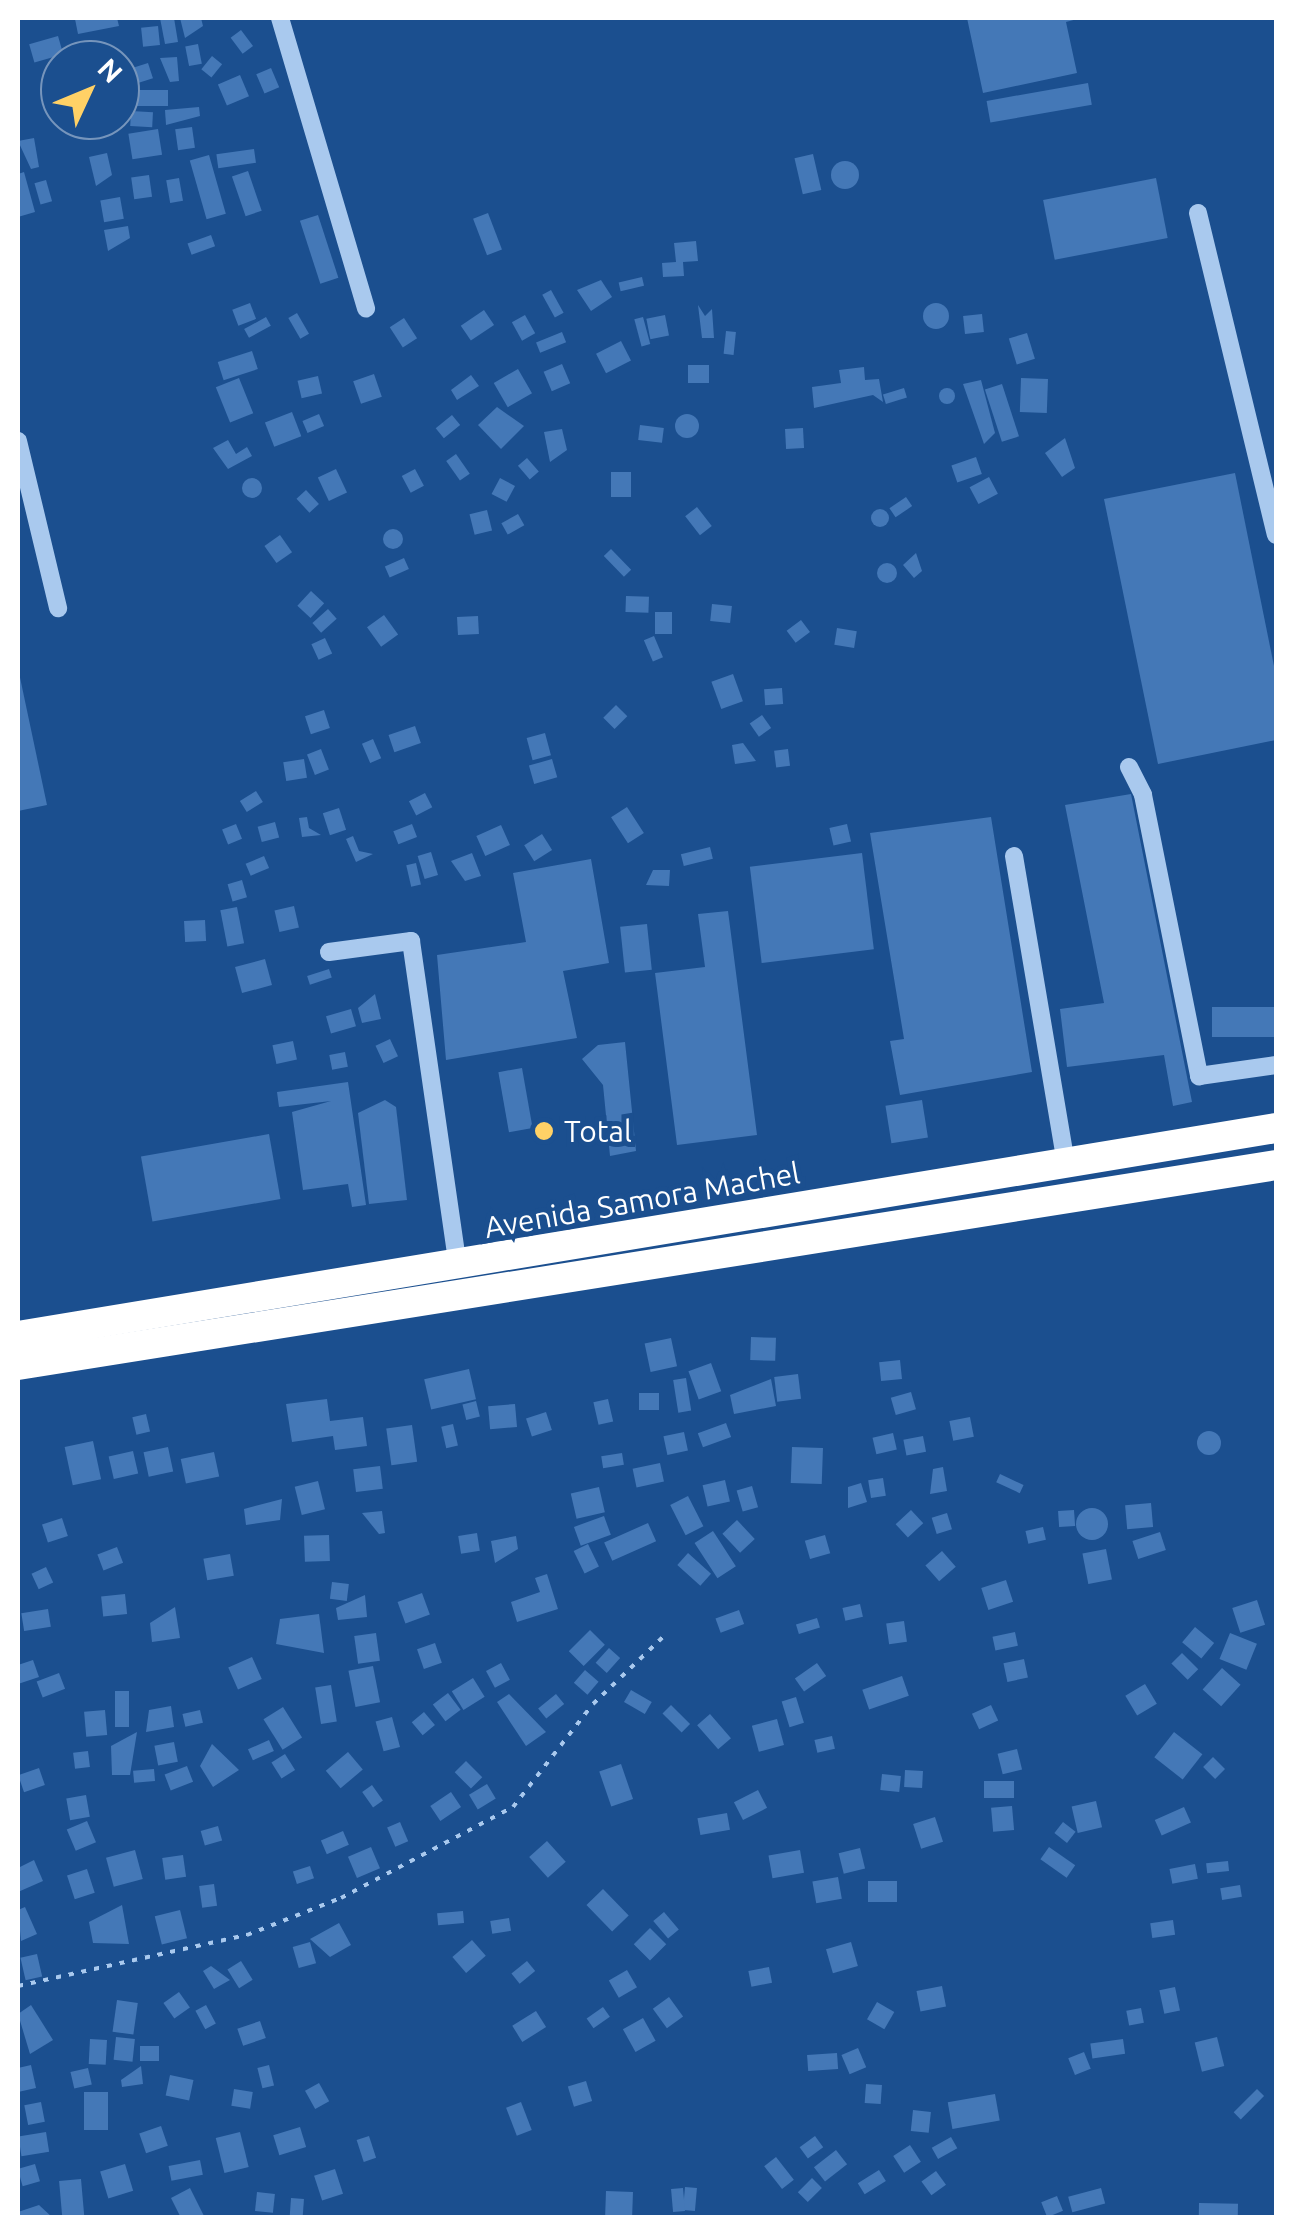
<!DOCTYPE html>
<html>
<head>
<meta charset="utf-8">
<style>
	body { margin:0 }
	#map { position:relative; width:1294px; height:2235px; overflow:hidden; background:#1b4f8f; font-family:Ubuntu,sans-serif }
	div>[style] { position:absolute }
	.building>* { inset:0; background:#4478b7; transform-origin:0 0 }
	.round { border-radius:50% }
	.path>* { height:4px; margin-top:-2px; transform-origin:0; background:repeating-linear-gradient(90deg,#a9c9ee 0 5px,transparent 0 13px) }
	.minor>* { height:18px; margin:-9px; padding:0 9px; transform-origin:9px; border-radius:9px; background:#a9c9ee }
	.highway>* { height:30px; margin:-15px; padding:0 15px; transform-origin:15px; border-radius:15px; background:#fff }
	.dots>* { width:28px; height:28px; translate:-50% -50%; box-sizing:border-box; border:5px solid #1b4f8f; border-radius:50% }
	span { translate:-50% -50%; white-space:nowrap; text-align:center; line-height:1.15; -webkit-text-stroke:10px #1b4f8f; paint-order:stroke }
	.poi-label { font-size:30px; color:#fff }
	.left { translate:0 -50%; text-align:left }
	.street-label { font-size:30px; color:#fff }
	.frame { position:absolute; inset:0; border:20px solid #fff; pointer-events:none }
	.north { position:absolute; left:40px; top:40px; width:100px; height:100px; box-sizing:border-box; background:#1b4f8f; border:2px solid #7695bc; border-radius:50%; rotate:46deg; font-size:28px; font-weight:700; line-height:40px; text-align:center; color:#fff }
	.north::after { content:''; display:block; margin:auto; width:35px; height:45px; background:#ffd166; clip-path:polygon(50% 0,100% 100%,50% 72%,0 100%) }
</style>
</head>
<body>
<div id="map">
	<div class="building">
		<i style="clip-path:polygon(84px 18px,117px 18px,119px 26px,78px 34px,75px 19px)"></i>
		<i style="clip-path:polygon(160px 18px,174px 18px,178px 42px,165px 44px)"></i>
		<i style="clip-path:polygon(180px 18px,201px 18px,203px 26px,185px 38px)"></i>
		<i style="clip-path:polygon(967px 18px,1081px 18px,1066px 22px,1077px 73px,983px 93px)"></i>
		<i style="left:158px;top:26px;width:19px;height:17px;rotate:84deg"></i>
		<i style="left:241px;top:30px;width:20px;height:13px;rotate:53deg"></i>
		<i style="left:58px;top:36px;width:19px;height:30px;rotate:74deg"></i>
		<i style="left:198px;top:44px;width:20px;height:13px;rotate:79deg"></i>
		<i style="left:212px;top:56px;width:13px;height:17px;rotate:39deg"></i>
		<i style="clip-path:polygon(177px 57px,179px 81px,170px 82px,160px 58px)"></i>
		<i style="left:148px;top:63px;width:16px;height:19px;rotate:72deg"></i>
		<i style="left:271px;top:68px;width:21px;height:16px;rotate:67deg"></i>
		<i style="left:240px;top:75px;width:23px;height:24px;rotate:67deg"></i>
		<i style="left:1088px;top:83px;width:22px;height:103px;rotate:80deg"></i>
		<i style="left:168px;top:90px;width:16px;height:40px;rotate:90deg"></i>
		<i style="clip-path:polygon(199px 107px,200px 116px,166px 125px,165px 110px)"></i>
		<i style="left:131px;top:111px;width:22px;height:15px;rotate:3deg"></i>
		<i style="clip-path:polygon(67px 120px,87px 120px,91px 129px,74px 136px)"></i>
		<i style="left:192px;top:127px;width:21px;height:17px;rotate:82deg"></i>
		<i style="left:158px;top:129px;width:26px;height:30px;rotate:81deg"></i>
		<i style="clip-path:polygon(34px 138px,39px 167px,31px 169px,18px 141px)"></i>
		<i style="left:254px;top:149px;width:14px;height:38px;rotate:82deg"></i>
		<i style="clip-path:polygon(107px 153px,112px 175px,96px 186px,89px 157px)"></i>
		<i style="left:813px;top:154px;width:37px;height:19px;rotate:77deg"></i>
		<i style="left:209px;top:155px;width:61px;height:20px;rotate:74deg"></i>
		<i class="round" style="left:831px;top:161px;width:28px;height:28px"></i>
		<i style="left:248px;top:171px;width:42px;height:17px;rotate:71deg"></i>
		<i style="clip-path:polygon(24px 172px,35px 212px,18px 217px,18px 174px)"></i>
		<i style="left:149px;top:175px;width:22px;height:18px;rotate:82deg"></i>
		<i style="left:179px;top:178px;width:23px;height:13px;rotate:80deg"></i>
		<i style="left:1156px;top:178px;width:61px;height:115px;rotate:79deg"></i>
		<i style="left:46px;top:180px;width:22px;height:12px;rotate:74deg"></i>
		<i style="left:120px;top:197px;width:22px;height:20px;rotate:80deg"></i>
		<i style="left:488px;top:213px;width:39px;height:16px;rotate:69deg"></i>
		<i style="left:318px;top:215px;width:66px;height:19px;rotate:72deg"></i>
		<i style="clip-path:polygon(128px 226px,130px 238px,108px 251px,104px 230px)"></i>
		<i style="left:211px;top:235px;width:12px;height:25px;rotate:70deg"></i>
		<i style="clip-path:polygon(696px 241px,698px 261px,683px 262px,684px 276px,663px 277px,662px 263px,676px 262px,674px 243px)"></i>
		<i style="left:642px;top:277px;width:9px;height:24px;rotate:77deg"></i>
		<i style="clip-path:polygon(601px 280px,612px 297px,591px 311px,577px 290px)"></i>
		<i style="left:551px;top:290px;width:26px;height:10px;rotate:61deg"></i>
		<i class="round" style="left:923px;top:303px;width:26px;height:26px"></i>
		<i style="left:250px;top:303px;width:17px;height:19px;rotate:69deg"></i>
		<i style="clip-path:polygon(698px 305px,705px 316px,712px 309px,714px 338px,702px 338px)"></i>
		<i style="left:484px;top:310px;width:18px;height:28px;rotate:56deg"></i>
		<i style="left:297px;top:313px;width:24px;height:10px;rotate:60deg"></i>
		<i style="left:982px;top:314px;width:18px;height:19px;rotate:84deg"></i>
		<i style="left:525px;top:315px;width:21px;height:15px;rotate:61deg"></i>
		<i style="left:665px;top:315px;width:21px;height:19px;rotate:79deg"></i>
		<i style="left:266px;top:317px;width:10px;height:25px;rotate:61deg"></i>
		<i style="left:643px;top:317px;width:28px;height:9px;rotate:75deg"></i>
		<i style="left:404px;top:318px;width:24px;height:17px;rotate:57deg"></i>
		<i style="left:726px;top:331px;width:10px;height:23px;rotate:6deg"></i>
		<i style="left:562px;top:332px;width:11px;height:28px;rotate:68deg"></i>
		<i style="left:1027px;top:333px;width:27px;height:19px;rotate:73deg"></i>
		<i style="left:621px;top:341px;width:22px;height:28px;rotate:63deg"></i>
		<i style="left:252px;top:351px;width:19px;height:36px;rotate:72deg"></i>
		<i style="left:562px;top:364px;width:21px;height:20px;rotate:67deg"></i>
		<i style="left:688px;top:365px;width:21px;height:18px"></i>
		<i style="clip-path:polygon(864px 367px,865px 380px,879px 379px,883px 402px,873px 395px,814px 408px,812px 387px,841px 383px,839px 370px)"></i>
		<i style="left:518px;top:369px;width:28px;height:28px;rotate:60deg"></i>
		<i style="left:374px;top:374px;width:24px;height:22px;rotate:71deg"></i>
		<i style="clip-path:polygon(471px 375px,479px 386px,457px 400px,451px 390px)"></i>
		<i style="left:318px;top:376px;width:18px;height:21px;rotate:77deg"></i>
		<i style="left:239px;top:378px;width:38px;height:25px;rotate:68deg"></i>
		<i style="left:1021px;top:378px;width:27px;height:34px;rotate:2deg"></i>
		<i style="clip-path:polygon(981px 380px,995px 433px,984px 444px,963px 384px)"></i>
		<i style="left:1002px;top:384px;width:55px;height:18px;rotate:72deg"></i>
		<i class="round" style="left:939px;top:388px;width:16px;height:16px"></i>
		<i style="left:904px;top:388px;width:10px;height:22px;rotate:73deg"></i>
		<i style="clip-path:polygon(497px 407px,524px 426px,501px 449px,478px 425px)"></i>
		<i style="left:292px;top:412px;width:26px;height:29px;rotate:69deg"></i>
		<i style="left:319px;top:414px;width:13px;height:18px;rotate:67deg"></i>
		<i class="round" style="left:675px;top:414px;width:24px;height:24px"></i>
		<i style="left:452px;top:415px;width:13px;height:21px;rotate:51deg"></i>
		<i style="left:640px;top:425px;width:24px;height:15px;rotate:7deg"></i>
		<i style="left:803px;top:428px;width:20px;height:18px;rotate:87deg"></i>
		<i style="clip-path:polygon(562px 429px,567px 450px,550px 462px,544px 432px)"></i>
		<i style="clip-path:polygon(1065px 438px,1075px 468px,1062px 477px,1045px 453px)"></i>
		<i style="clip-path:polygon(228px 440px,236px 454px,247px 447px,252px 456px,228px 469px,213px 448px)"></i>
		<i style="left:456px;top:454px;width:24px;height:12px;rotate:55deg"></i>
		<i style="left:976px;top:457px;width:18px;height:26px;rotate:71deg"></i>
		<i style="left:527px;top:458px;width:18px;height:12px;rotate:49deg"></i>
		<i style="left:336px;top:469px;width:26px;height:20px;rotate:65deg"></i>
		<i style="left:415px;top:469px;width:19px;height:15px;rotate:62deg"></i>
		<i style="left:611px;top:472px;width:20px;height:25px"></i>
		<i style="clip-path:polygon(1235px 473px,1276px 676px,1276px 740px,1158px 764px,1104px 499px)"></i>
		<i style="left:989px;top:477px;width:19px;height:22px;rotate:62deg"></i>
		<i class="round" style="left:242px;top:478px;width:20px;height:20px"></i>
		<i style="left:500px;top:478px;width:17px;height:18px;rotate:28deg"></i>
		<i style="left:306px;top:490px;width:19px;height:13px;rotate:47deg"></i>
		<i style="left:906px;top:497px;width:11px;height:20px;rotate:56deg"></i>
		<i style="left:697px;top:507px;width:24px;height:15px;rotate:52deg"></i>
		<i class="round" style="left:871px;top:509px;width:18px;height:18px"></i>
		<i style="left:487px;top:510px;width:21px;height:18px;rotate:76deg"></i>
		<i style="left:518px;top:514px;width:13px;height:19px;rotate:61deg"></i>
		<i class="round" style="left:383px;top:529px;width:20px;height:20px"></i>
		<i style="left:280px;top:535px;width:21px;height:19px;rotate:55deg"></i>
		<i style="left:611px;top:549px;width:29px;height:10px;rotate:46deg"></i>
		<i style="clip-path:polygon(916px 553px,922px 571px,914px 578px,903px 565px)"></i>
		<i style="left:404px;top:558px;width:12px;height:21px;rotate:66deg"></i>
		<i class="round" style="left:877px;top:563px;width:20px;height:20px"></i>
		<i style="left:311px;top:591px;width:18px;height:20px;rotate:43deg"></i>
		<i style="left:626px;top:596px;width:23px;height:16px;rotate:2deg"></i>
		<i style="left:712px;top:604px;width:20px;height:17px;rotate:6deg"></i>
		<i style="left:328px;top:609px;width:13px;height:21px;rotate:48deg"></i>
		<i style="left:655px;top:612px;width:17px;height:22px"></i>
		<i style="left:384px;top:615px;width:24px;height:21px;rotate:54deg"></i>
		<i style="left:478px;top:616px;width:18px;height:21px;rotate:87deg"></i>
		<i style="left:801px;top:620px;width:15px;height:18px;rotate:53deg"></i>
		<i style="left:837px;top:628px;width:20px;height:17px;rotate:9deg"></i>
		<i style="left:654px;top:636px;width:23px;height:11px;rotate:67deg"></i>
		<i style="left:325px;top:638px;width:17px;height:15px;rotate:65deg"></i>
		<i style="clip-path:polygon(18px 668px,47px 805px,18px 811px)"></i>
		<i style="left:733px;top:674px;width:29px;height:23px;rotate:70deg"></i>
		<i style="left:782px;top:688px;width:16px;height:18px;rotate:86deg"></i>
		<i style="left:616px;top:705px;width:16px;height:18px;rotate:45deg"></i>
		<i style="left:324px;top:710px;width:19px;height:20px;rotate:72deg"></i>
		<i style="left:762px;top:715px;width:16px;height:15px;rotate:55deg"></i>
		<i style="left:415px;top:726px;width:18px;height:28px;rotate:71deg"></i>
		<i style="left:545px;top:733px;width:23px;height:19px;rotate:75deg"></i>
		<i style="left:373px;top:739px;width:21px;height:12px;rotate:67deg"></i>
		<i style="clip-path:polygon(743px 743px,756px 761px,735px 764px,732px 745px)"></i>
		<i style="left:321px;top:749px;width:22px;height:15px;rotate:69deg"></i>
		<i style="left:788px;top:749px;width:17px;height:14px;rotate:83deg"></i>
		<i style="left:304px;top:759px;width:19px;height:21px;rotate:81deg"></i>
		<i style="left:552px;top:759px;width:19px;height:24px;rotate:74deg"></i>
		<i style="left:256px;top:791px;width:13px;height:19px;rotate:58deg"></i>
		<i style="left:425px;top:793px;width:16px;height:18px;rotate:63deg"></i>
		<i style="clip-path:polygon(1131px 794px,1192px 1102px,1173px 1106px,1164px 1055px,1067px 1067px,1060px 1009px,1104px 1003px,1065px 805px)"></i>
		<i style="left:627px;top:807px;width:31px;height:19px;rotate:57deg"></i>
		<i style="left:339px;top:808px;width:23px;height:17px;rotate:72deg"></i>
		<i style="clip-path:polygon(307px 817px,309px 828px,321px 835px,302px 837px,299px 818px)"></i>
		<i style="clip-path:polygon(991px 817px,1032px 1072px,900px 1095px,890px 1041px,904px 1039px,870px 833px)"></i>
		<i style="left:275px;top:822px;width:16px;height:18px;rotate:75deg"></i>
		<i style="left:236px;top:824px;width:16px;height:15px;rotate:68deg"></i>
		<i style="left:412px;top:824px;width:14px;height:20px;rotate:69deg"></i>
		<i style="left:847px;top:824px;width:18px;height:18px;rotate:77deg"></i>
		<i style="left:501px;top:825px;width:22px;height:27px;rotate:66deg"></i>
		<i style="left:542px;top:834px;width:19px;height:21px;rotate:58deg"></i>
		<i style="clip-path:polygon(353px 836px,359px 851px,373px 854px,356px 862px,346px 839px)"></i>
		<i style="left:710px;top:847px;width:12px;height:30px;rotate:76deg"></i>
		<i style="left:431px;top:852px;width:24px;height:14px;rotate:73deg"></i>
		<i style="clip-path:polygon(472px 853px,481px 876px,465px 881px,451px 861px)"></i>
		<i style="left:862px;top:853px;width:97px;height:113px;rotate:83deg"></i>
		<i style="left:264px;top:856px;width:13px;height:20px;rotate:67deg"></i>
		<i style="clip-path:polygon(591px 859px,609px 963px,563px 971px,577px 1038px,446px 1060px,437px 955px,526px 942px,513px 873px)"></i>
		<i style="left:416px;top:863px;width:22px;height:10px;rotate:77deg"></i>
		<i style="clip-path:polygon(653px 870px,670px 870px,669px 886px,646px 885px)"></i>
		<i style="left:242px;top:880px;width:18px;height:15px;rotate:74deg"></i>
		<i style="left:294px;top:906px;width:22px;height:20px;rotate:77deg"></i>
		<i style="left:237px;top:907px;width:37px;height:17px;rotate:79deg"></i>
		<i style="clip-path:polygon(728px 911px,757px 1135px,677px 1145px,655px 973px,705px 967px,698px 914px)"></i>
		<i style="left:205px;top:920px;width:21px;height:21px;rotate:87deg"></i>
		<i style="left:647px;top:924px;width:46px;height:27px;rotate:84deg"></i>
		<i style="left:265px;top:959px;width:27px;height:31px;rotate:75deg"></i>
		<i style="left:329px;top:969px;width:9px;height:23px;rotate:72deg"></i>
		<i style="clip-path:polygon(375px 994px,381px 1019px,362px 1023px,358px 1008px)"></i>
		<i style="left:1276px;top:1007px;width:30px;height:64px;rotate:90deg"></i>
		<i style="left:351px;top:1009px;width:18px;height:26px;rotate:74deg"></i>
		<i style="left:390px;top:1039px;width:19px;height:16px;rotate:65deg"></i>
		<i style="left:293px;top:1041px;width:19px;height:21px;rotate:78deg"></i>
		<i style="clip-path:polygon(625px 1042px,636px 1151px,610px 1156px,603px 1085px,582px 1059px,598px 1045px)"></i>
		<i style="left:345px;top:1052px;width:15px;height:16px;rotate:79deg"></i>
		<i style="left:522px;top:1068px;width:61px;height:24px;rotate:80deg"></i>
		<i style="clip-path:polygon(348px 1082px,366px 1205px,352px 1207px,348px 1184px,303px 1190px,292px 1112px,331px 1101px,279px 1107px,277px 1092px)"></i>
		<i style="clip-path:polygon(385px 1100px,396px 1107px,407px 1200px,369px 1204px,358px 1113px)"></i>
		<i style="left:922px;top:1100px;width:38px;height:37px;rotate:81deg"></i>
		<i style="left:269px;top:1134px;width:66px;height:130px;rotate:80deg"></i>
		<i style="left:751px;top:1337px;width:25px;height:23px;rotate:2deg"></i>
		<i style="left:671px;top:1338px;width:29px;height:27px;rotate:78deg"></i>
		<i style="left:900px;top:1360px;width:19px;height:21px;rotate:84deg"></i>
		<i style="left:711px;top:1363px;width:30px;height:24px;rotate:70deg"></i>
		<i style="left:469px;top:1369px;width:31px;height:46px;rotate:77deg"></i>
		<i style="left:798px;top:1374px;width:25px;height:24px;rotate:83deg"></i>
		<i style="left:686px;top:1378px;width:33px;height:13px;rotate:81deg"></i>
		<i style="clip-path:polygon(771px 1379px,776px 1406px,734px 1414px,730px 1395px)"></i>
		<i style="left:911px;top:1392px;width:18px;height:21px;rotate:74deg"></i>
		<i style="left:639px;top:1393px;width:20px;height:17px"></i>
		<i style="clip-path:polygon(327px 1399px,330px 1421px,363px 1417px,367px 1446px,335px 1450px,333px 1436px,292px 1442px,286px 1404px)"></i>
		<i style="left:608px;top:1399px;width:23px;height:15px;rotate:77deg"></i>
		<i style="left:476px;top:1401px;width:16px;height:14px;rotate:76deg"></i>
		<i style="left:515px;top:1404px;width:23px;height:27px;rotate:85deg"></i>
		<i style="left:546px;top:1412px;width:19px;height:21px;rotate:72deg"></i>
		<i style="left:146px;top:1414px;width:18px;height:14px;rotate:77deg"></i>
		<i style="left:970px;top:1417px;width:20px;height:21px;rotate:79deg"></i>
		<i style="left:726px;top:1423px;width:15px;height:30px;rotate:70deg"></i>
		<i style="left:453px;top:1424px;width:22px;height:12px;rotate:77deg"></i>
		<i style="left:412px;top:1425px;width:37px;height:26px;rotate:82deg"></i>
		<i class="round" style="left:1197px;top:1431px;width:24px;height:24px"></i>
		<i style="left:684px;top:1432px;width:19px;height:21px;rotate:78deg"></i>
		<i style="left:893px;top:1433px;width:17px;height:21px;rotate:77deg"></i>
		<i style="left:923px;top:1436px;width:16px;height:20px;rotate:79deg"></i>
		<i style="left:93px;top:1441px;width:39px;height:29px;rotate:78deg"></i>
		<i style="left:168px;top:1447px;width:25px;height:25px;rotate:78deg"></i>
		<i style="left:792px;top:1447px;width:31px;height:36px;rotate:2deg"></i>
		<i style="left:133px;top:1451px;width:23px;height:25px;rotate:77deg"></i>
		<i style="left:214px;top:1452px;width:25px;height:34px;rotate:78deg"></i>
		<i style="left:622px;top:1453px;width:12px;height:21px;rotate:81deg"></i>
		<i style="left:660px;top:1463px;width:19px;height:28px;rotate:78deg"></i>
		<i style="left:380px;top:1466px;width:23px;height:27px;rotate:83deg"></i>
		<i style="clip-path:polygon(943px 1467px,947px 1491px,930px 1494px,933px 1469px)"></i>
		<i style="left:1000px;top:1474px;width:26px;height:9px;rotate:25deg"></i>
		<i style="left:883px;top:1478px;width:18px;height:15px;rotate:81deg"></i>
		<i style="left:725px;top:1480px;width:22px;height:23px;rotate:77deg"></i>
		<i style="left:318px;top:1481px;width:29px;height:24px;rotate:76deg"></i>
		<i style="clip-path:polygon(861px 1483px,867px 1502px,848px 1508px,848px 1487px)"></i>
		<i style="left:752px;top:1486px;width:22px;height:16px;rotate:74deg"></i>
		<i style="left:599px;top:1487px;width:26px;height:29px;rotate:77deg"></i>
		<i style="left:688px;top:1496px;width:34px;height:20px;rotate:63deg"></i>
		<i style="clip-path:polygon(282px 1499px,280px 1520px,246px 1525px,244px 1509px)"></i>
		<i style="left:1151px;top:1503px;width:24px;height:26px;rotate:85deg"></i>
		<i class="round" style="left:1076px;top:1508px;width:32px;height:32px"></i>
		<i style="left:911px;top:1510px;width:18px;height:21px;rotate:47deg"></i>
		<i style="left:1074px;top:1510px;width:16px;height:16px;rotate:86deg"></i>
		<i style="clip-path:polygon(382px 1511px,385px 1533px,379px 1534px,362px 1513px)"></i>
		<i style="left:947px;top:1513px;width:17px;height:16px;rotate:73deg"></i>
		<i style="left:604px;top:1516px;width:20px;height:32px;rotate:70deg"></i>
		<i style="left:62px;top:1518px;width:19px;height:21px;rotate:72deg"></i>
		<i style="left:737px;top:1520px;width:26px;height:20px;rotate:47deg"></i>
		<i style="left:648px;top:1523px;width:20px;height:48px;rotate:66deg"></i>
		<i style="left:1043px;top:1527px;width:13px;height:18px;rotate:77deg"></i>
		<i style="left:713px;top:1531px;width:42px;height:22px;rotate:57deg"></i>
		<i style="left:1160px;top:1532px;width:19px;height:29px;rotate:72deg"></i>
		<i style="left:477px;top:1533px;width:18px;height:19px;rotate:81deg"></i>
		<i style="left:329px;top:1535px;width:26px;height:25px;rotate:88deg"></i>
		<i style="left:825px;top:1535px;width:19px;height:21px;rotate:74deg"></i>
		<i style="clip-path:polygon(516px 1536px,518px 1549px,495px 1563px,491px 1541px)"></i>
		<i style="left:588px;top:1544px;width:25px;height:16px;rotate:64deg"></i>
		<i style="left:117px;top:1547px;width:17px;height:21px;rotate:69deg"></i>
		<i style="left:1106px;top:1549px;width:31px;height:24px;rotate:79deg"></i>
		<i style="left:942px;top:1551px;width:21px;height:22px;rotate:49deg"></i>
		<i style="left:688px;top:1553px;width:31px;height:16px;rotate:42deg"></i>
		<i style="left:230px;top:1554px;width:22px;height:27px;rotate:80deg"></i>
		<i style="left:46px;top:1567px;width:17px;height:16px;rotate:65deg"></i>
		<i style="clip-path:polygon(547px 1574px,558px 1609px,517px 1622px,511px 1602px,540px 1592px,535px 1578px)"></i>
		<i style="left:1006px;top:1580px;width:23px;height:26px;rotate:72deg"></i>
		<i style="left:332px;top:1582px;width:17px;height:17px;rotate:7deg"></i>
		<i style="left:422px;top:1593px;width:23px;height:26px;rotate:70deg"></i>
		<i style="left:125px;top:1594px;width:20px;height:24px;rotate:84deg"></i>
		<i style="clip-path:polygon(365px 1595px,367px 1617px,338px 1620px,336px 1608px)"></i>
		<i style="left:1257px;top:1600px;width:26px;height:26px;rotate:72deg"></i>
		<i style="left:860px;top:1604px;width:13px;height:18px;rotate:77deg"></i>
		<i style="clip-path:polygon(175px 1607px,180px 1638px,152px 1642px,150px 1623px)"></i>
		<i style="left:48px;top:1609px;width:18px;height:27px;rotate:81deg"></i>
		<i style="left:739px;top:1610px;width:15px;height:25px;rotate:70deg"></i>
		<i style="clip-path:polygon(319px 1614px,324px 1653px,276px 1644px,280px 1619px)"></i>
		<i style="left:817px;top:1618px;width:10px;height:22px;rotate:73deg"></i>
		<i style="left:904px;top:1621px;width:21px;height:18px;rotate:82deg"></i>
		<i style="left:1195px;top:1627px;width:25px;height:20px;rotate:40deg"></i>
		<i style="left:590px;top:1630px;width:21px;height:30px;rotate:45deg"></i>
		<i style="left:1015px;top:1632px;width:14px;height:23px;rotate:78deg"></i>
		<i style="left:376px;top:1633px;width:28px;height:22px;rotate:82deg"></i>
		<i style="left:1230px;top:1633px;width:29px;height:28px;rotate:22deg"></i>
		<i style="left:435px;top:1643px;width:21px;height:19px;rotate:71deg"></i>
		<i style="left:609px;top:1648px;width:15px;height:20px;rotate:42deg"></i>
		<i style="left:1182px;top:1653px;width:23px;height:15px;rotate:45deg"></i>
		<i style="left:252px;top:1657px;width:24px;height:26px;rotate:66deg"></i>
		<i style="left:1024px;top:1659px;width:19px;height:21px;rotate:78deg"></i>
		<i style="clip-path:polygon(33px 1660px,39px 1677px,18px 1684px,18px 1665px)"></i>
		<i style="left:501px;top:1663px;width:19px;height:17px;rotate:62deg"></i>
		<i style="left:817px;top:1663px;width:16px;height:27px;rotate:55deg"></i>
		<i style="left:373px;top:1666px;width:37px;height:25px;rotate:79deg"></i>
		<i style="left:1222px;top:1668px;width:25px;height:29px;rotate:42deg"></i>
		<i style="left:585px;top:1670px;width:18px;height:17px;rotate:41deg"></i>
		<i style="left:59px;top:1673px;width:17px;height:24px;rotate:69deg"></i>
		<i style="left:902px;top:1676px;width:21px;height:42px;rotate:71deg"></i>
		<i style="left:473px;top:1678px;width:22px;height:25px;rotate:58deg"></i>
		<i style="left:1145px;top:1684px;width:23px;height:23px;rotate:59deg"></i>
		<i style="left:331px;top:1685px;width:37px;height:16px;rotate:81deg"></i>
		<i style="left:631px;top:1690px;width:24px;height:14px;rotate:30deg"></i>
		<i style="left:115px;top:1691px;width:14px;height:36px"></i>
		<i style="left:448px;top:1693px;width:21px;height:19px;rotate:53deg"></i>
		<i style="clip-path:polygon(509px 1694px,546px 1732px,526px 1746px,497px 1702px)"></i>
		<i style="left:556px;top:1694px;width:13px;height:23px;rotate:51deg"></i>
		<i style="left:796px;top:1697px;width:27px;height:15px;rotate:73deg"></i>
		<i style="left:671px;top:1705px;width:27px;height:12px;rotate:45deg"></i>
		<i style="left:991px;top:1705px;width:17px;height:21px;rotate:65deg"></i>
		<i style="clip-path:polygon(171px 1706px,174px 1727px,146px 1732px,149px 1710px)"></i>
		<i style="left:283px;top:1707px;width:36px;height:23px;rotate:58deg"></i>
		<i style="left:105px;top:1710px;width:25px;height:21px;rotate:85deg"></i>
		<i style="left:200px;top:1710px;width:13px;height:18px;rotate:77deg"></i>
		<i style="left:424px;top:1712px;width:17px;height:16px;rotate:50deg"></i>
		<i style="left:710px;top:1714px;width:32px;height:17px;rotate:49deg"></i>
		<i style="left:392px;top:1717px;width:31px;height:17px;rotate:75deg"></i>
		<i style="left:777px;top:1719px;width:27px;height:26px;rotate:75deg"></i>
		<i style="clip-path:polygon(137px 1732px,130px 1775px,112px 1775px,111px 1746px)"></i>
		<i style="left:1174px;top:1732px;width:36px;height:32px;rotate:38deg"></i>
		<i style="left:832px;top:1736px;width:13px;height:18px;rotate:77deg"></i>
		<i style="left:269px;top:1740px;width:12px;height:23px;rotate:66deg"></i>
		<i style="left:174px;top:1742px;width:20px;height:20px;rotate:79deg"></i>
		<i style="clip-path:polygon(212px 1744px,239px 1770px,213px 1787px,200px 1766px)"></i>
		<i style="left:1017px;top:1749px;width:21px;height:20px;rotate:76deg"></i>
		<i style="left:88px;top:1751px;width:16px;height:15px;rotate:83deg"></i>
		<i style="left:348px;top:1752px;width:23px;height:29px;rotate:50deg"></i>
		<i style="left:285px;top:1754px;width:19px;height:16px;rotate:58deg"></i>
		<i style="left:1213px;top:1757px;width:17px;height:14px;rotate:45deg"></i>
		<i style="left:466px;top:1761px;width:23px;height:16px;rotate:45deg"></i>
		<i style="left:621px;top:1764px;width:37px;height:23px;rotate:71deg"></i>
		<i style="left:187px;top:1766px;width:17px;height:24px;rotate:69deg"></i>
		<i style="left:39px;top:1768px;width:18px;height:22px;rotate:71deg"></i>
		<i style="left:154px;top:1769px;width:12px;height:21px;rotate:85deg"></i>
		<i style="left:905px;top:1770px;width:18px;height:17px;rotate:3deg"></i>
		<i style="left:882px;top:1774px;width:19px;height:16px;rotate:6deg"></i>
		<i style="left:984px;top:1781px;width:30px;height:17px"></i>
		<i style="left:487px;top:1784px;width:17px;height:21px;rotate:59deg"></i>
		<i style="left:372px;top:1785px;width:19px;height:12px;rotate:55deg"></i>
		<i style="left:758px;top:1790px;width:20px;height:27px;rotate:63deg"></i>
		<i style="left:451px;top:1792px;width:18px;height:25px;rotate:56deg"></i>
		<i style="left:86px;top:1795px;width:22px;height:20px;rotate:80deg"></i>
		<i style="left:1096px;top:1801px;width:27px;height:25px;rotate:77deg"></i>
		<i style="left:1012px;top:1806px;width:24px;height:21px;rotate:85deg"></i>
		<i style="left:1184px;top:1807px;width:17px;height:32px;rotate:66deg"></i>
		<i style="left:727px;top:1813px;width:17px;height:30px;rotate:80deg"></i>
		<i style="left:935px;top:1817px;width:26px;height:23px;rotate:72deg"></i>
		<i style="left:87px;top:1821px;width:23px;height:22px;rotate:67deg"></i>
		<i style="left:400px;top:1822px;width:21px;height:14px;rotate:67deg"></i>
		<i style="left:1063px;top:1822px;width:16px;height:14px;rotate:38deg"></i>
		<i style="left:218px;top:1826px;width:15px;height:18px;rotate:74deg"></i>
		<i style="left:343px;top:1831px;width:15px;height:24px;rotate:67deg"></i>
		<i style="left:547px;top:1841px;width:28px;height:24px;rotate:48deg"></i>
		<i style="left:371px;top:1847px;width:23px;height:25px;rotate:67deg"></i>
		<i style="left:1049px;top:1847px;width:32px;height:15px;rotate:35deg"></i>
		<i style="left:860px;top:1848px;width:21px;height:22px;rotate:76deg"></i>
		<i style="left:135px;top:1850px;width:30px;height:30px;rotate:75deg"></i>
		<i style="left:800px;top:1850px;width:23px;height:32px;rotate:80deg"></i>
		<i style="left:183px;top:1855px;width:22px;height:21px;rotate:82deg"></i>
		<i style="clip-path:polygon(34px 1860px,43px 1881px,18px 1892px,18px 1868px)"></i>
		<i style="left:1228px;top:1861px;width:10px;height:22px;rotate:84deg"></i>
		<i style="left:1195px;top:1864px;width:15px;height:26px;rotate:79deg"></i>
		<i style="left:310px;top:1866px;width:13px;height:18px;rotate:72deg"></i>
		<i style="left:87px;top:1869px;width:25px;height:21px;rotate:72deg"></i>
		<i style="left:838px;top:1877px;width:22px;height:26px;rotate:80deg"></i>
		<i style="left:868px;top:1881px;width:29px;height:21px"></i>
		<i style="left:214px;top:1884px;width:22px;height:15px;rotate:82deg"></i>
		<i style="left:1240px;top:1885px;width:12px;height:20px;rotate:81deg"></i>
		<i style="left:603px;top:1889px;width:37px;height:23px;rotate:46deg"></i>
		<i style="clip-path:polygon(122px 1905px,129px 1944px,93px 1943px,89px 1922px)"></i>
		<i style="clip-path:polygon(25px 1907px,37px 1934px,21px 1941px,18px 1910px)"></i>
		<i style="left:180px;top:1910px;width:29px;height:26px;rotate:76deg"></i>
		<i style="left:463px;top:1911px;width:12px;height:26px;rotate:85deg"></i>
		<i style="left:664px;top:1912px;width:23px;height:14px;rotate:50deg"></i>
		<i style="left:509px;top:1918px;width:13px;height:19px;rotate:81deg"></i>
		<i style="left:1173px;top:1920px;width:15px;height:23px;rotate:82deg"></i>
		<i style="clip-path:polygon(339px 1923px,351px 1945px,330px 1957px,310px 1939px)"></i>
		<i style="left:650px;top:1928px;width:23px;height:23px;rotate:45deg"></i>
		<i style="left:472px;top:1940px;width:21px;height:26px;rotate:49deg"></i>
		<i style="left:310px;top:1942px;width:22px;height:18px;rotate:74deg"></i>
		<i style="left:851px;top:1942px;width:25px;height:26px;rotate:74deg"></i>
		<i style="left:37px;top:1954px;width:23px;height:17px;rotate:77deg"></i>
		<i style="left:241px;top:1961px;width:22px;height:16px;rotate:58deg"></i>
		<i style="left:527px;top:1961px;width:13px;height:20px;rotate:51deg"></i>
		<i style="clip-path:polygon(211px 1966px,230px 1980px,214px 1989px,203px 1971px)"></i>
		<i style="left:769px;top:1967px;width:16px;height:21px;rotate:79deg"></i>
		<i style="left:627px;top:1970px;width:20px;height:21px;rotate:60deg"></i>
		<i style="left:942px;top:1986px;width:21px;height:26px;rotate:79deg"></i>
		<i style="left:1175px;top:1987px;width:24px;height:16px;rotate:78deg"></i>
		<i style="left:179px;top:1992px;width:19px;height:19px;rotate:55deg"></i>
		<i style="left:669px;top:1997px;width:24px;height:20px;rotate:54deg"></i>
		<i style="left:117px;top:2000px;width:21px;height:32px;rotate:8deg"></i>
		<i style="left:877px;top:2002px;width:20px;height:20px;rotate:30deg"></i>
		<i style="clip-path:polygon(31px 2005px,53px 2040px,30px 2054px,18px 2014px)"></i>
		<i style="left:206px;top:2005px;width:21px;height:12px;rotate:62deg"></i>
		<i style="left:603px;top:2007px;width:12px;height:20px;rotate:55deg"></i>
		<i style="left:1141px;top:2008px;width:15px;height:15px;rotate:79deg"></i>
		<i style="left:536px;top:2011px;width:19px;height:28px;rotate:58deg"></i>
		<i style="left:643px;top:2018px;width:26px;height:23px;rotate:61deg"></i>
		<i style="left:260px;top:2021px;width:18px;height:24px;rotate:71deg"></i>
		<i style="left:116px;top:2037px;width:19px;height:23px;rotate:6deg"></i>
		<i style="left:1217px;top:2037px;width:30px;height:23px;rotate:76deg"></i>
		<i style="left:90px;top:2039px;width:17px;height:25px;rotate:3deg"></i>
		<i style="left:1123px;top:2039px;width:15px;height:33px;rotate:82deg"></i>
		<i style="left:140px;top:2046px;width:19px;height:15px"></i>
		<i style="left:858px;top:2048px;width:21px;height:18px;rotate:67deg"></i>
		<i style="left:1084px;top:2052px;width:18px;height:17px;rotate:68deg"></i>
		<i style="left:837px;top:2053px;width:16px;height:30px;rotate:86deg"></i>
		<i style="clip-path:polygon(31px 2065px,36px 2088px,18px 2092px,18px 2068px)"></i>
		<i style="left:269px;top:2065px;width:21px;height:12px;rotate:76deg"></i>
		<i style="clip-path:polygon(141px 2066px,143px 2084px,122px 2087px,121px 2080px)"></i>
		<i style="left:88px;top:2068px;width:17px;height:18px;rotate:77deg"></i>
		<i style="left:170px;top:2075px;width:24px;height:21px;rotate:12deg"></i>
		<i style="left:586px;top:2081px;width:21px;height:19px;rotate:73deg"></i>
		<i style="left:319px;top:2083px;width:21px;height:16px;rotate:61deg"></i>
		<i style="left:866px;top:2084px;width:16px;height:19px;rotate:4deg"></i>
		<i style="left:234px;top:2089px;width:19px;height:17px;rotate:9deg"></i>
		<i style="left:1257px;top:2089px;width:10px;height:33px;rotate:45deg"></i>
		<i style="left:84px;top:2092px;width:24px;height:38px"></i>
		<i style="left:995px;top:2094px;width:27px;height:48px;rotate:80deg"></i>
		<i style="left:41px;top:2102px;width:20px;height:17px;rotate:79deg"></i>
		<i style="left:521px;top:2102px;width:30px;height:16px;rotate:69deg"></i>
		<i style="left:913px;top:2110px;width:18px;height:21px;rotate:6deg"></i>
		<i style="left:161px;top:2126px;width:21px;height:23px;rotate:71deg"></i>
		<i style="left:300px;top:2127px;width:21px;height:28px;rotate:73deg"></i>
		<i style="left:46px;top:2132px;width:20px;height:28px;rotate:81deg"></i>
		<i style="left:240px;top:2132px;width:36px;height:25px;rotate:76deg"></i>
		<i style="left:369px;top:2136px;width:23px;height:13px;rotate:72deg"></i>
		<i style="left:815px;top:2136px;width:14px;height:19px;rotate:54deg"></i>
		<i style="left:951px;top:2137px;width:13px;height:22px;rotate:61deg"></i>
		<i style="left:910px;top:2145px;width:20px;height:20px;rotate:57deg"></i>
		<i style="left:836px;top:2150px;width:18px;height:28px;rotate:52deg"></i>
		<i style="left:776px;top:2157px;width:29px;height:15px;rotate:52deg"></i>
		<i style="left:200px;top:2160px;width:15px;height:32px;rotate:79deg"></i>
		<i style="left:35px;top:2164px;width:18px;height:18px;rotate:74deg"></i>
		<i style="left:125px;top:2164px;width:28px;height:26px;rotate:73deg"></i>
		<i style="left:335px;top:2169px;width:26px;height:22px;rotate:72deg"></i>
		<i style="left:879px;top:2170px;width:13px;height:25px;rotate:58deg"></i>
		<i style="left:936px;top:2171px;width:17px;height:18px;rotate:54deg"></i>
		<i style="left:812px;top:2178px;width:14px;height:20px;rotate:45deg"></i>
		<i style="left:81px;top:2179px;width:38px;height:22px;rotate:85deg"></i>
		<i style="left:685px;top:2187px;width:12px;height:23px;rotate:5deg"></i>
		<i style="clip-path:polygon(190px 2188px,204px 2216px,200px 2218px,181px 2218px,171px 2198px)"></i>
		<i style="left:683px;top:2188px;width:23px;height:12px;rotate:85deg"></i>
		<i style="left:1101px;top:2188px;width:16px;height:34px;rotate:75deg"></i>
		<i style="left:606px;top:2191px;width:27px;height:24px;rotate:2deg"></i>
		<i style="left:257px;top:2192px;width:18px;height:19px;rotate:6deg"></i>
		<i style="left:1057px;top:2196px;width:16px;height:17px;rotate:68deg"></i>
		<i style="left:291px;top:2198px;width:13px;height:18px;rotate:4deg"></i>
		<i style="left:1199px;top:2203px;width:39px;height:15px;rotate:1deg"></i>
		<i style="clip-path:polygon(39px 2205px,53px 2218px,18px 2218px,18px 2212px)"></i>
	</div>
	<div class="path">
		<i style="left:18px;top:1986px;width:235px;rotate:-12.6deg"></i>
		<i style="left:247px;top:1935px;width:101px;rotate:-21.5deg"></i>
		<i style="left:341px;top:1898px;width:195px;rotate:-27.9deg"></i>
		<i style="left:513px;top:1807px;width:130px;rotate:-52.2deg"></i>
		<i style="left:593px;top:1704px;width:103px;rotate:-43.8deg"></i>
	</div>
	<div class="minor">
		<i style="left:280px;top:18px;width:303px;rotate:73.5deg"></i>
		<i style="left:1198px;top:213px;width:331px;rotate:76.4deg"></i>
		<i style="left:18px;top:441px;width:172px;rotate:76.5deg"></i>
		<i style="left:1129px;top:767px;width:31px;rotate:63deg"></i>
		<i style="left:1143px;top:795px;width:287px;rotate:78.7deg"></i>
		<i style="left:1199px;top:1076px;width:78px;rotate:-8.1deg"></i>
		<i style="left:1014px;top:856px;width:312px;rotate:80.4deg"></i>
		<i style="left:329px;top:952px;width:83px;rotate:-7.6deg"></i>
		<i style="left:411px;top:941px;width:328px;rotate:81.8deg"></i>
	</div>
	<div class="highway">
		<i style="left:18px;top:1336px;width:1275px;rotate:-9.39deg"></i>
		<i style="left:18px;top:1365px;width:1274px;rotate:-9.03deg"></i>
	</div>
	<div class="dots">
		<i style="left:544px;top:1131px;background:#ffd166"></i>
	</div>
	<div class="poi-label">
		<span class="left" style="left:564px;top:1131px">Total</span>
	</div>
	<div class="street-label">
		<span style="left:642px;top:1200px;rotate:-10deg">Avenida Samora Machel</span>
	</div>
	<div class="frame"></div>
	<div class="north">N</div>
</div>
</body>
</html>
